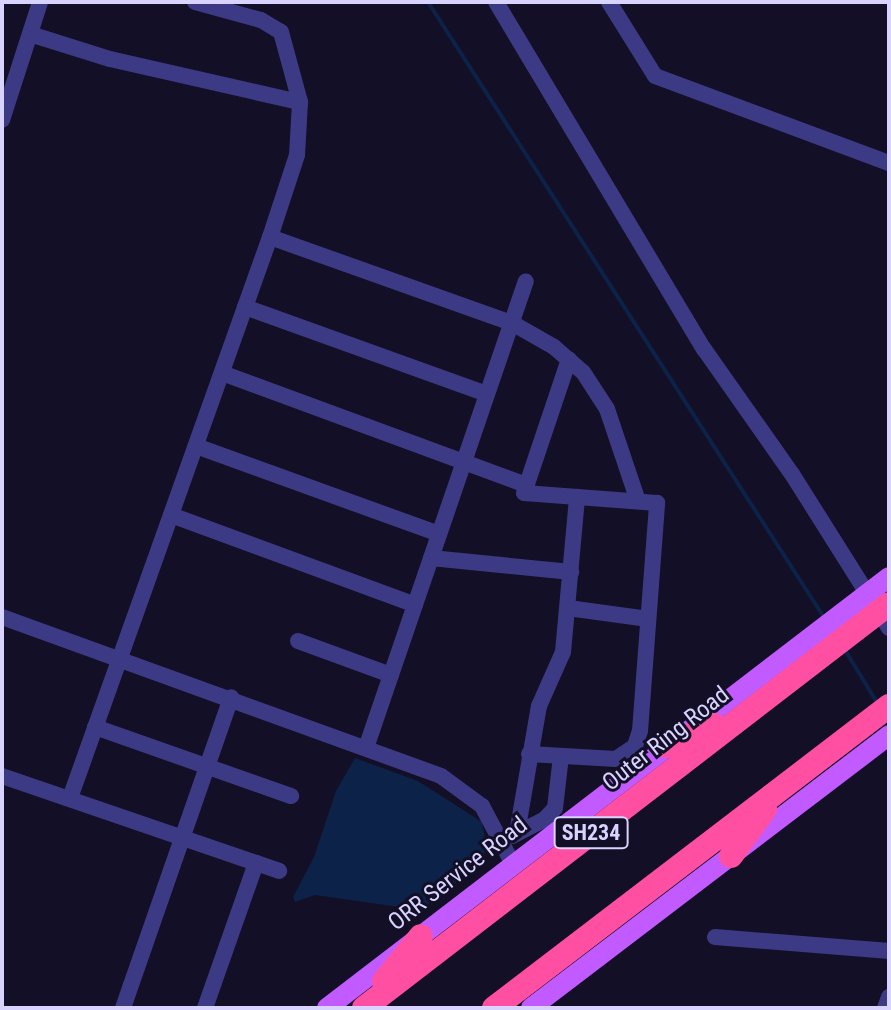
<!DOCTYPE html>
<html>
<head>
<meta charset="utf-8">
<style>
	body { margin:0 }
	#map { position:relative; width:891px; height:1010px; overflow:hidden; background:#130f26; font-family:"Roboto Condensed",sans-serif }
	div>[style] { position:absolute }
	.water>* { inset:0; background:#0c2248 }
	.stream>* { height:4px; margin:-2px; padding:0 2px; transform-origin:2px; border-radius:2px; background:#0c2248 }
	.street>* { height:16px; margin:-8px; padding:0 8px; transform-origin:8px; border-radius:8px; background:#3d3a85 }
	.primary>* { height:20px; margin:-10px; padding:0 10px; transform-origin:10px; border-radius:10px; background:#c25bff }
	.highway>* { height:24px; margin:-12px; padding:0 12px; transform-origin:12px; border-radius:12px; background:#ff4fa3 }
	span { translate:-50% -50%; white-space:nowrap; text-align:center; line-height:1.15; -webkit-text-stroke:6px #130f26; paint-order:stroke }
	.shield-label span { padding:2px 6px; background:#130f26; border:2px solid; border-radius:6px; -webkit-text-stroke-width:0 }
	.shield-label { font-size:22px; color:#d9d4ff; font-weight:700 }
	.street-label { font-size:24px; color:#d9d4ff }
	.frame { position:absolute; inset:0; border:4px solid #d9d4ff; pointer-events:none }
</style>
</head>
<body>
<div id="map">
	<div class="water">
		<i style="clip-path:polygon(355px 758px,418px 781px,482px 822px,487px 850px,453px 886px,426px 906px,413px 909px,315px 895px,295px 902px,293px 897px,314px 857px,336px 791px)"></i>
	</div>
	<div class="stream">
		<i style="left:428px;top:2px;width:734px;rotate:57.24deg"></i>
		<i style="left:845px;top:650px;width:63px;rotate:58.6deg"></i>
	</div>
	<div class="street">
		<i style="left:195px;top:2px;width:68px;rotate:15.3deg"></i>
		<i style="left:261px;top:20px;width:23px;rotate:31deg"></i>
		<i style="left:281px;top:32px;width:73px;rotate:74.8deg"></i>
		<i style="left:496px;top:2px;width:405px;rotate:59.1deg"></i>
		<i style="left:704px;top:349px;width:153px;rotate:54.9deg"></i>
		<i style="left:792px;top:474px;width:182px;rotate:57.8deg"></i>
		<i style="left:609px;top:2px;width:87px;rotate:58.1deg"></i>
		<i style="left:655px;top:76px;width:250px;rotate:20.4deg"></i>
		<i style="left:30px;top:34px;width:84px;rotate:17.4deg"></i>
		<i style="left:110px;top:59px;width:195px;rotate:12.8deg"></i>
		<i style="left:300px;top:102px;width:53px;rotate:93.2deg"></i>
		<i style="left:297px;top:155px;width:86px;rotate:108.2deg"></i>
		<i style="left:270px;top:237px;width:596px;rotate:109.62deg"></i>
		<i style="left:2px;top:120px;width:124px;rotate:-72.1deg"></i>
		<i style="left:270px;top:237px;width:257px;rotate:19.6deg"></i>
		<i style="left:512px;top:323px;width:48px;rotate:29.7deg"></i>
		<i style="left:554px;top:347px;width:38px;rotate:41deg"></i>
		<i style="left:583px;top:372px;width:44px;rotate:57deg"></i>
		<i style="left:607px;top:409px;width:97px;rotate:71.4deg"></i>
		<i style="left:245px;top:307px;width:257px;rotate:19.8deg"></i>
		<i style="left:222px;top:373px;width:325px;rotate:20.2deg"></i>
		<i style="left:196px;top:446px;width:258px;rotate:19.9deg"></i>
		<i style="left:171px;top:515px;width:260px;rotate:20.2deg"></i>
		<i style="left:431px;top:558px;width:141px;rotate:5.7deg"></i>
		<i style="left:568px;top:608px;width:81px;rotate:7.8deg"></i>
		<i style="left:2px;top:617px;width:467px;rotate:19.9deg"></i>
		<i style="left:441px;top:776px;width:51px;rotate:36.2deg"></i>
		<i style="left:482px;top:806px;width:66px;rotate:61.9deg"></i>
		<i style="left:298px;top:641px;width:99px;rotate:20.1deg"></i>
		<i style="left:95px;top:727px;width:208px;rotate:19.4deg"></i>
		<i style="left:367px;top:745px;width:490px;rotate:-71.1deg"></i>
		<i style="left:529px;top:754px;width:87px;rotate:3.3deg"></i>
		<i style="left:616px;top:759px;width:23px;rotate:-34deg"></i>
		<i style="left:635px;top:746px;width:16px;rotate:-72deg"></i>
		<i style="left:640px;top:731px;width:229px;rotate:-85.7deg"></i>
		<i style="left:657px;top:503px;width:133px;rotate:-175.7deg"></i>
		<i style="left:524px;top:493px;width:141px;rotate:-71.4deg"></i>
		<i style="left:2px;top:776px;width:293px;rotate:18.9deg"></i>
		<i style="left:517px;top:833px;width:129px;rotate:-80.2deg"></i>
		<i style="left:539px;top:706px;width:59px;rotate:-66deg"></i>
		<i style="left:563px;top:652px;width:156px;rotate:-84.8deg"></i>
		<i style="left:512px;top:836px;width:36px;rotate:-27deg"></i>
		<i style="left:544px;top:820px;width:16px;rotate:-47deg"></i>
		<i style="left:555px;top:808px;width:52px;rotate:-83.4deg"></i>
		<i style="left:715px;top:937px;width:175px;rotate:4.6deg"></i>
		<i style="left:123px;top:1008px;width:329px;rotate:-70.8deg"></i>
		<i style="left:205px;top:1008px;width:154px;rotate:-70.6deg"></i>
		<i style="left:885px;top:1008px;width:12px;rotate:-70deg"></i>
	</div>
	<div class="primary">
		<i style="left:327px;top:1008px;width:708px;rotate:-37.48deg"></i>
		<i style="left:531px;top:1008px;width:450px;rotate:-37.3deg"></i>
	</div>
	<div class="highway">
		<i style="left:666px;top:746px;width:53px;rotate:-23.2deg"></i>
		<i style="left:731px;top:856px;width:58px;rotate:-54.1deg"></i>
		<i style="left:384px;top:981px;width:58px;rotate:-50.6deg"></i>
		<i style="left:364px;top:1008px;width:662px;rotate:-37.58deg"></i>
		<i style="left:494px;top:1008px;width:497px;rotate:-37.4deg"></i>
	</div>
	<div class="shield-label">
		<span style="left:591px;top:833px">SH234</span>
	</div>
	<div class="street-label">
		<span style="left:666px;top:739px;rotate:-38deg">Outer Ring Road</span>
		<span style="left:458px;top:874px;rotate:-38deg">ORR Service Road</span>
	</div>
	<div class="frame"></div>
</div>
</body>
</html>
